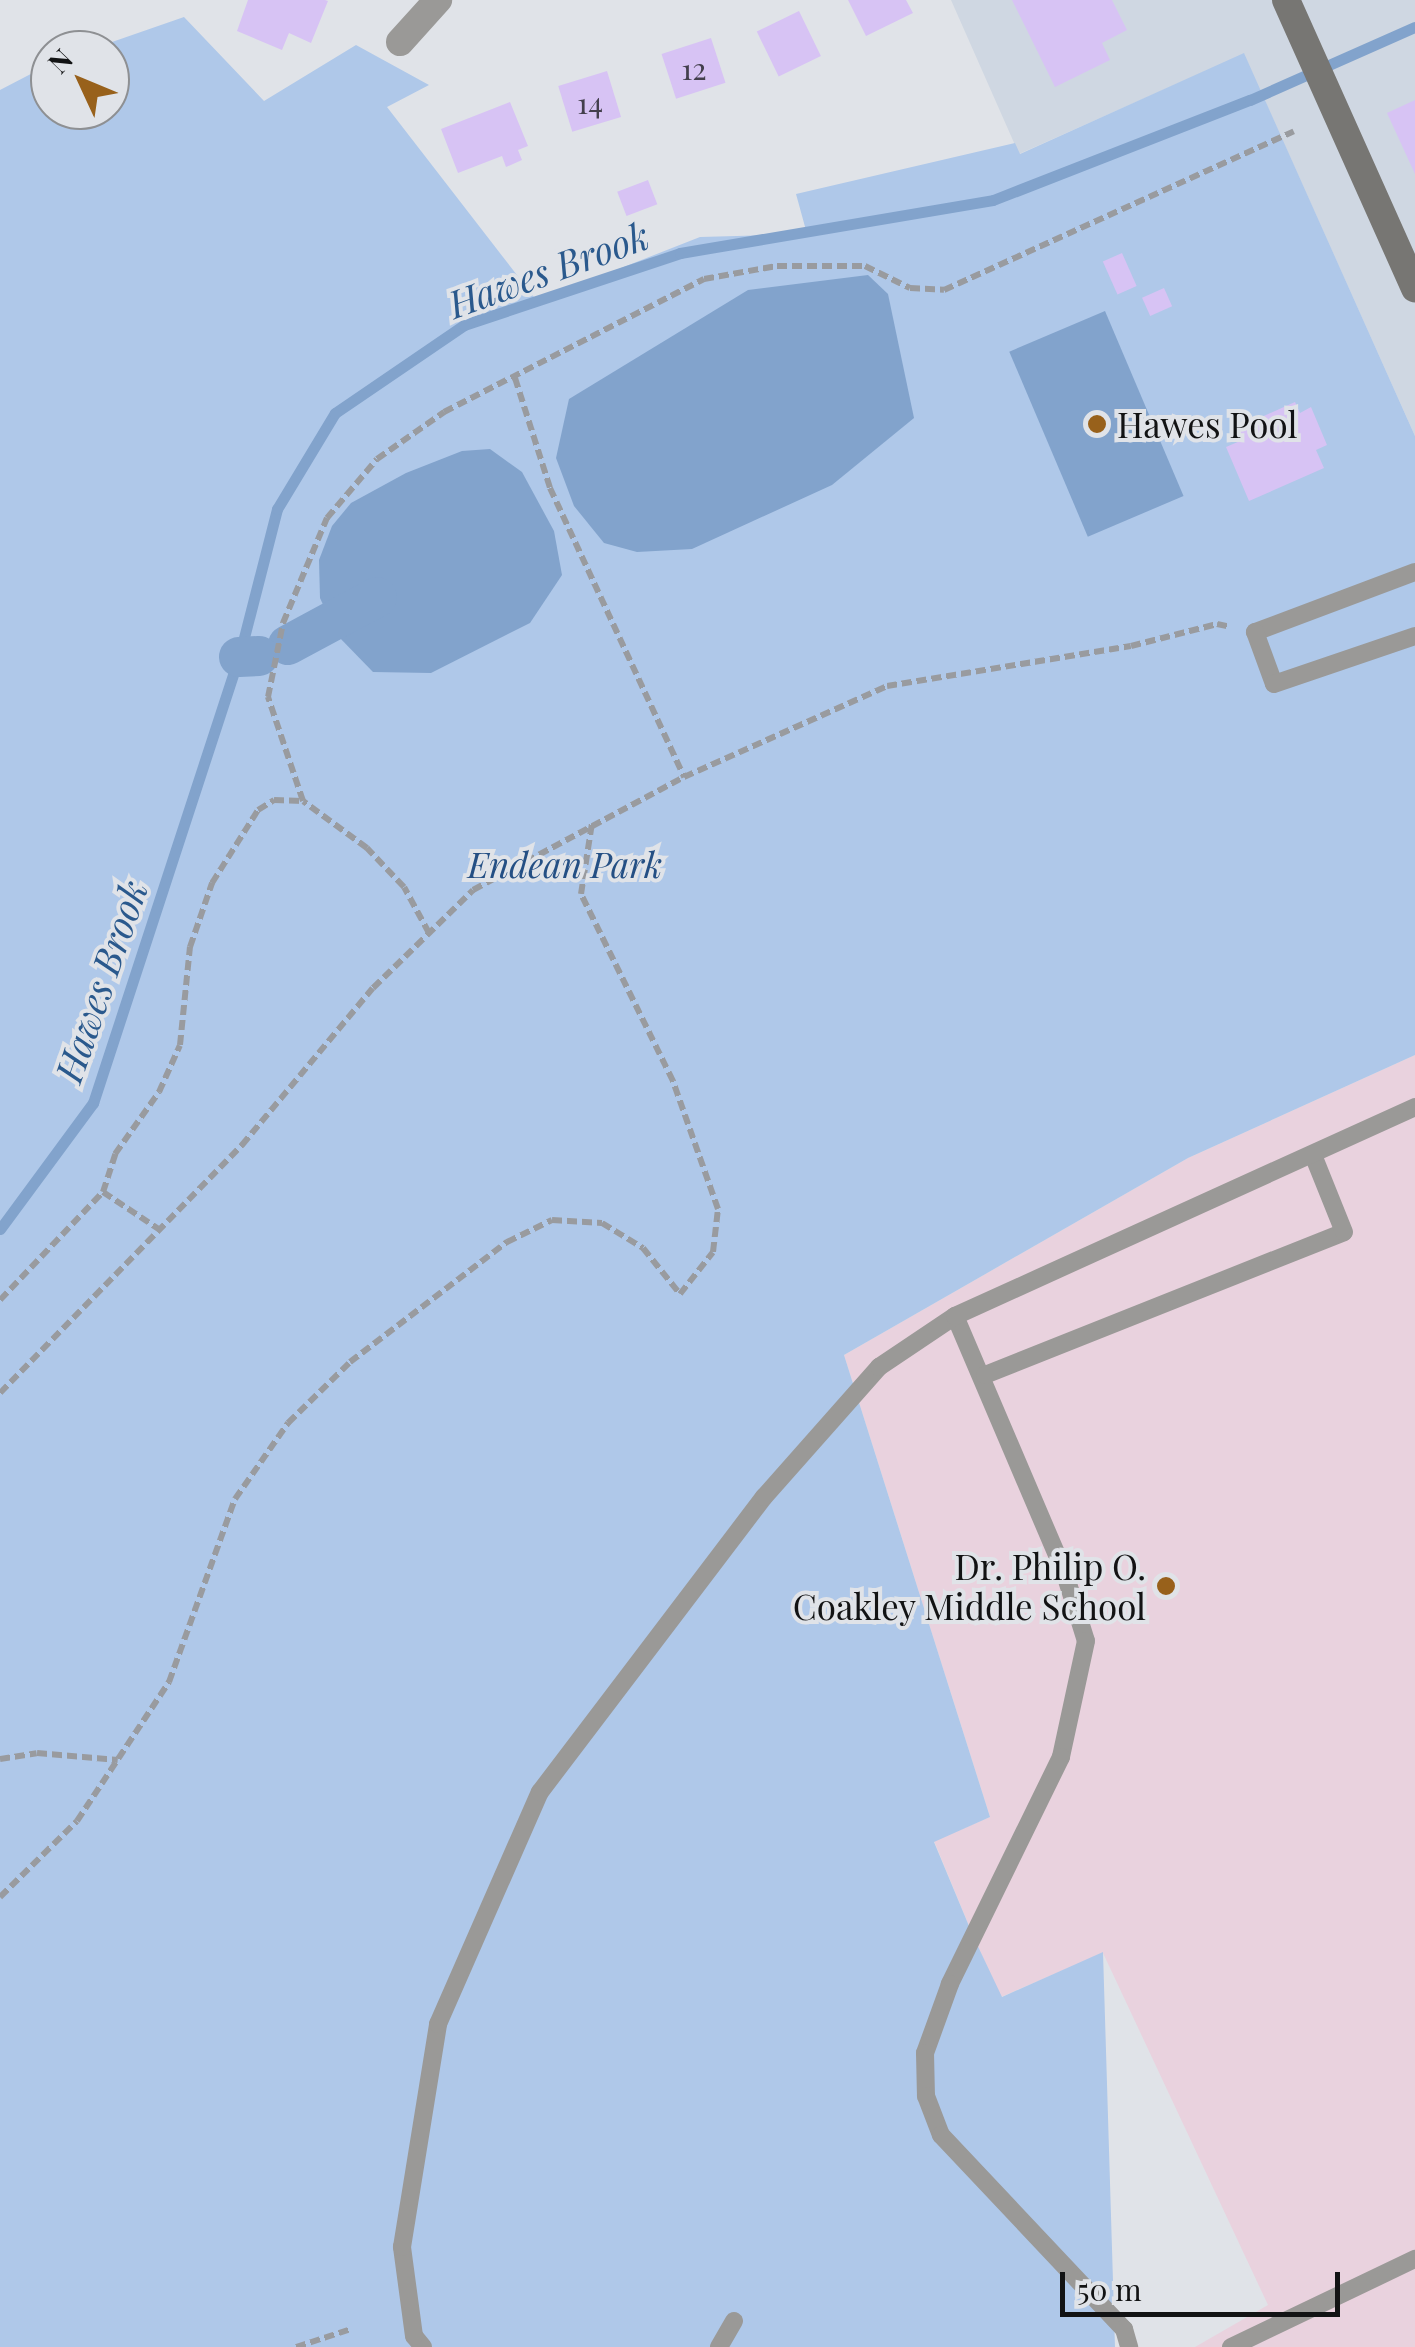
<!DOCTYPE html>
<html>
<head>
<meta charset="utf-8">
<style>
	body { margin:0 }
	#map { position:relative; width:1415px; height:2347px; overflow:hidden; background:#e0e3e8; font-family:"Playfair Display",serif }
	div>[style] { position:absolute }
	.built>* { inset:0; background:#cfd7e2 }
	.education>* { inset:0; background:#e9d2de }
	.green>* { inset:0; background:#afc8e9 }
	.water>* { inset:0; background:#82a3cc; transform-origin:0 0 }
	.stream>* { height:11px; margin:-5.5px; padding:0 5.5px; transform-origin:5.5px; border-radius:5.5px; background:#82a3cc }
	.canal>* { height:40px; margin:-20px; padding:0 20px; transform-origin:20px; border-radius:20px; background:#82a3cc }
	.building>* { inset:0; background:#d7c3f4; transform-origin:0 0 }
	.path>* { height:6px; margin-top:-3px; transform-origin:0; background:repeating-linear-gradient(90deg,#999b9f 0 10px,transparent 0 15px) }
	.service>* { height:18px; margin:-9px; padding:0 9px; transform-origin:9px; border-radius:9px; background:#9a9997 }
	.minor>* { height:28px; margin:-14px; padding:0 14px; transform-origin:14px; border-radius:14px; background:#9a9997 }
	.secondary>* { height:28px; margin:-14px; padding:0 14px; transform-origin:14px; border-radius:14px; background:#777673 }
	.dots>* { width:28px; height:28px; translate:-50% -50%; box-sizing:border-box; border:5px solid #e0e3e8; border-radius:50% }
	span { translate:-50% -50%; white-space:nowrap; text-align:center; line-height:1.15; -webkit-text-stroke:8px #e0e3e8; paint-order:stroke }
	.number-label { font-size:30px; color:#433f4c }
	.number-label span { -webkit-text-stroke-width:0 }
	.poi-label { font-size:35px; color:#121314 }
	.left { translate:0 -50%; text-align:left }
	.right { translate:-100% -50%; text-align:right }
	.park-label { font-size:35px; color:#244f84; font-style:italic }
	.water-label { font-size:38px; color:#2a598d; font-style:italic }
	.north { position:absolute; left:30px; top:30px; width:100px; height:100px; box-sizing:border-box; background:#e0e3e8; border:2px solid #8e9093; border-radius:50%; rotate:314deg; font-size:28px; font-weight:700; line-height:40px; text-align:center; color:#121314 }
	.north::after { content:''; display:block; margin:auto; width:35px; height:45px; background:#98611b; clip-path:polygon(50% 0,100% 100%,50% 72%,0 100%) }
	.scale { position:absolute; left:1060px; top:2272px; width:280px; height:45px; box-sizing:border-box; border:5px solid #121314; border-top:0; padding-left:12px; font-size:30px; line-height:35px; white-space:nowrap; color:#121314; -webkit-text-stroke:8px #e0e3e8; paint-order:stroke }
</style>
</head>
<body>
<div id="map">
	<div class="built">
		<i style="clip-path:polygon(951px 0,1415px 0,1415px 436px,1244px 54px,1019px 154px)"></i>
	</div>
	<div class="education">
		<i style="clip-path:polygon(1415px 1055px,1415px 2347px,1195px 2347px,1268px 2305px,1103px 1953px,1001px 1997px,974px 1938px,934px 1841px,990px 1817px,844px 1355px,1188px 1158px)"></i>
	</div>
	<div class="green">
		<i style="clip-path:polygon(184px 17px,264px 101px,356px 45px,429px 85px,387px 107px,537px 301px,700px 237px,807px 234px,796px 194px,1015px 143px,1020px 154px,1244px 53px,1415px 436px,1415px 1055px,1188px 1158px,844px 1355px,990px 1817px,934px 1842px,974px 1938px,1002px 1997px,1103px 1952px,1115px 2347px,0 2347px,0 90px,50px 64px,50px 110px,110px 110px,110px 50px,89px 50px)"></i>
	</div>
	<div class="water">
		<i style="clip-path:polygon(868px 275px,888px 294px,914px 418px,832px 485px,692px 549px,637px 552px,604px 543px,574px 506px,556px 458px,569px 399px,748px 290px)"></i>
		<i style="left:1105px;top:311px;width:201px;height:104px;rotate:67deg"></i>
		<i style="clip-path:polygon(490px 449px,522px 472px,554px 531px,562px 575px,530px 623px,431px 673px,373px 672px,337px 635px,320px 598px,319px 560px,332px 526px,351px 503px,406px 473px,462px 451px)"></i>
	</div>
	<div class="stream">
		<i style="left:0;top:1229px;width:157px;rotate:-53.6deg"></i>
		<i style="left:93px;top:1103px;width:469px;rotate:-71.9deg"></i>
		<i style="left:239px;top:657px;width:153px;rotate:-75.6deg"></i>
		<i style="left:277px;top:509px;width:112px;rotate:-58.9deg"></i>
		<i style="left:335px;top:413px;width:156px;rotate:-34.3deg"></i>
		<i style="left:464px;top:325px;width:228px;rotate:-18.4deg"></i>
		<i style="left:680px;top:253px;width:317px;rotate:-9.6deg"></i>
		<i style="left:993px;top:200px;width:276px;rotate:-21.3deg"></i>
		<i style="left:1250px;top:100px;width:180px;rotate:-23.9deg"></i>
	</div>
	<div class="canal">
		<i style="left:288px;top:645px;width:101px;rotate:-28.3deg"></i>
		<i style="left:239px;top:657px;width:20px;rotate:-3deg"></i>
	</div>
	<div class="building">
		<i style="clip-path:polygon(248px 0,325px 0,328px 1px,311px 43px,289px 33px,282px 50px,237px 31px)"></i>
		<i style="clip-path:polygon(848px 0,906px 0,913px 13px,866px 36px)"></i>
		<i style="clip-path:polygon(1012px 0,1112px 0,1127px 30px,1102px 43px,1110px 60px,1055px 87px)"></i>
		<i style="left:799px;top:11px;width:50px;height:47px;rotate:64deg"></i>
		<i style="left:711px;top:38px;width:47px;height:52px;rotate:72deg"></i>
		<i style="left:607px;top:71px;width:48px;height:51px;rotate:73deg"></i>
		<i style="clip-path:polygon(1415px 100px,1415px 174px,1387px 113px)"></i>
		<i style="clip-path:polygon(510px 102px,528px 146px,518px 150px,522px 160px,506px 167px,502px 156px,458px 173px,441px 129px)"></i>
		<i style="left:648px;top:180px;width:26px;height:33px;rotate:69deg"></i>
		<i style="left:1122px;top:253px;width:36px;height:21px;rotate:66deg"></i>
		<i style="left:1164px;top:288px;width:20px;height:24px;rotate:66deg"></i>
		<i style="clip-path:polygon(1295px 402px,1300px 413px,1311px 407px,1327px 445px,1316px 450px,1324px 468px,1249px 501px,1226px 447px,1240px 441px,1235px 429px)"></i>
	</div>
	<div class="path">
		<i style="left:515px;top:378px;width:115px;rotate:72.3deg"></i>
		<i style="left:550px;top:488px;width:319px;rotate:65.1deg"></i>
		<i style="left:429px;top:933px;width:52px;rotate:-118.5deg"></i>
		<i style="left:404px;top:887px;width:54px;rotate:-133.5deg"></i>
		<i style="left:367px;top:848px;width:79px;rotate:-143.7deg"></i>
		<i style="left:303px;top:801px;width:110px;rotate:-108.6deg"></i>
		<i style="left:268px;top:697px;width:76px;rotate:-78.5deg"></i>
		<i style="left:283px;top:623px;width:114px;rotate:-67.3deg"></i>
		<i style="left:327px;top:518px;width:77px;rotate:-49.7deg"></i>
		<i style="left:377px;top:459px;width:82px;rotate:-35deg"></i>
		<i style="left:444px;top:412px;width:292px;rotate:-27.1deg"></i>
		<i style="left:704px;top:279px;width:74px;rotate:-10.1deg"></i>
		<i style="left:777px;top:266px;width:88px"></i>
		<i style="left:865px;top:266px;width:50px;rotate:26.1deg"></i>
		<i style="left:910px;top:288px;width:34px;rotate:3deg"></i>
		<i style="left:944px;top:290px;width:384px;rotate:-24.4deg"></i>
		<i style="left:103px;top:1192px;width:40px;rotate:-72deg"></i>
		<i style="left:115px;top:1154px;width:76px;rotate:-54.6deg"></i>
		<i style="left:159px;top:1092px;width:51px;rotate:-65.9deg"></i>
		<i style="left:180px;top:1045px;width:99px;rotate:-84.2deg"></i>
		<i style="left:190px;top:947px;width:68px;rotate:-71deg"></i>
		<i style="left:212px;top:883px;width:86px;rotate:-57.8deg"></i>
		<i style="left:258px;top:810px;width:19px;rotate:-32deg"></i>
		<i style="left:274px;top:800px;width:29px;rotate:2deg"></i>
		<i style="left:0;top:1300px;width:149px;rotate:-46.4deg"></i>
		<i style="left:103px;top:1192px;width:69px;rotate:33.7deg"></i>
		<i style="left:0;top:1393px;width:347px;rotate:-45.7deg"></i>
		<i style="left:242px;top:1145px;width:204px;rotate:-50.2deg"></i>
		<i style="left:373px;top:988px;width:140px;rotate:-44.4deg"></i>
		<i style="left:473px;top:890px;width:239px;rotate:-28.2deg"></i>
		<i style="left:684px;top:777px;width:222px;rotate:-24.1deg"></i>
		<i style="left:887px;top:686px;width:247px;rotate:-9.3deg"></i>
		<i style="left:1131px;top:646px;width:89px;rotate:-14.3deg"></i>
		<i style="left:1217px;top:624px;width:14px;rotate:12deg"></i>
		<i style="left:0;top:1759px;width:37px;rotate:-9deg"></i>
		<i style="left:37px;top:1753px;width:81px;rotate:4.9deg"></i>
		<i style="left:0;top:1897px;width:108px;rotate:-44.6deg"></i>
		<i style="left:77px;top:1821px;width:167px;rotate:-56.5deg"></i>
		<i style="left:169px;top:1682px;width:195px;rotate:-70.2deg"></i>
		<i style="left:235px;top:1499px;width:93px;rotate:-55.1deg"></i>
		<i style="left:288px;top:1423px;width:87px;rotate:-44.5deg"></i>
		<i style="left:350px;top:1362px;width:198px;rotate:-37.4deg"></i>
		<i style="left:507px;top:1242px;width:50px;rotate:-26.1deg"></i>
		<i style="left:552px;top:1220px;width:50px;rotate:3.4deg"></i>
		<i style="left:602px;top:1223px;width:48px;rotate:31.4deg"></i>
		<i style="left:643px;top:1248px;width:59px;rotate:51.2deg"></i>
		<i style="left:680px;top:1294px;width:53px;rotate:-51.8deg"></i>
		<i style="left:713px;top:1252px;width:43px;rotate:-83.4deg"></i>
		<i style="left:718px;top:1209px;width:136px;rotate:-109.4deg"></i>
		<i style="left:673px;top:1081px;width:208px;rotate:-116.2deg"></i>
		<i style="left:581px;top:894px;width:72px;rotate:-81.2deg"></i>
		<i style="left:296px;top:2347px;width:58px;rotate:-18.1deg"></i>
	</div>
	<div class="service">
		<i style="left:1415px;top:572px;width:171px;rotate:159.4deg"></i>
		<i style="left:1255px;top:632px;width:55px;rotate:69.9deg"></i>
		<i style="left:1274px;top:684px;width:149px;rotate:-18.8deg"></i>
		<i style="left:955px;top:1316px;width:280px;rotate:66.9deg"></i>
		<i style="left:1065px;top:1574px;width:70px;rotate:72.6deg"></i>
		<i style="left:1086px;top:1641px;width:119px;rotate:102.2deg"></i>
		<i style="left:1061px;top:1757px;width:253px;rotate:116.1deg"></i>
		<i style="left:950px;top:1984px;width:73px;rotate:109.9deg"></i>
		<i style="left:925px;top:2053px;width:43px;rotate:88.7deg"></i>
		<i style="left:926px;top:2096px;width:42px;rotate:69deg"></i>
		<i style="left:941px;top:2135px;width:267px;rotate:46.7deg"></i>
		<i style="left:1124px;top:2329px;width:19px;rotate:74deg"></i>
		<i style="left:985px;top:1375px;width:386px;rotate:-21.7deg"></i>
		<i style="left:1344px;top:1232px;width:83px;rotate:-111.9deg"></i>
		<i style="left:423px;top:2347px;width:14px;rotate:-129deg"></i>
		<i style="left:414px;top:2336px;width:90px;rotate:-97.7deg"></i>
		<i style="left:402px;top:2247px;width:226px;rotate:-80.8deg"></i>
		<i style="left:438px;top:2024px;width:253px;rotate:-66.3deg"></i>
		<i style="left:540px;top:1792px;width:370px;rotate:-52.8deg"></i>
		<i style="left:764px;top:1497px;width:174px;rotate:-48.5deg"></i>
		<i style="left:879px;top:1367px;width:92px;rotate:-33.9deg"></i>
		<i style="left:955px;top:1316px;width:505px;rotate:-24.43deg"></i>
		<i style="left:719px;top:2347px;width:30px;rotate:-60deg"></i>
		<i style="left:1231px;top:2347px;width:204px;rotate:-25.6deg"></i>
	</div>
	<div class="minor">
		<i style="left:400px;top:42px;width:57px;rotate:-47.9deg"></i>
	</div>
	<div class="secondary">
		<i style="left:1286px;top:0;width:316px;rotate:65.9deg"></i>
	</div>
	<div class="dots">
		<i style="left:1097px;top:424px;background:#98611b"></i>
		<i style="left:1166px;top:1586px;background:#98611b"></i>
	</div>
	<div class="number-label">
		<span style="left:694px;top:68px">12</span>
		<span style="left:590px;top:102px">14</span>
	</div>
	<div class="poi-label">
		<span class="left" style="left:1117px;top:424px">Hawes Pool</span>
		<span class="right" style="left:1146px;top:1586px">Dr. Philip O.<br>Coakley Middle School</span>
	</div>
	<div class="park-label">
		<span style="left:565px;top:864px">Endean Park</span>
	</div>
	<div class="water-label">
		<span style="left:548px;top:269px;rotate:-20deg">Hawes Brook</span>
		<span style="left:100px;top:981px;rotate:-71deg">Hawes Brook</span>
	</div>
	<div class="north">N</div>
	<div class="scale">50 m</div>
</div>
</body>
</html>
